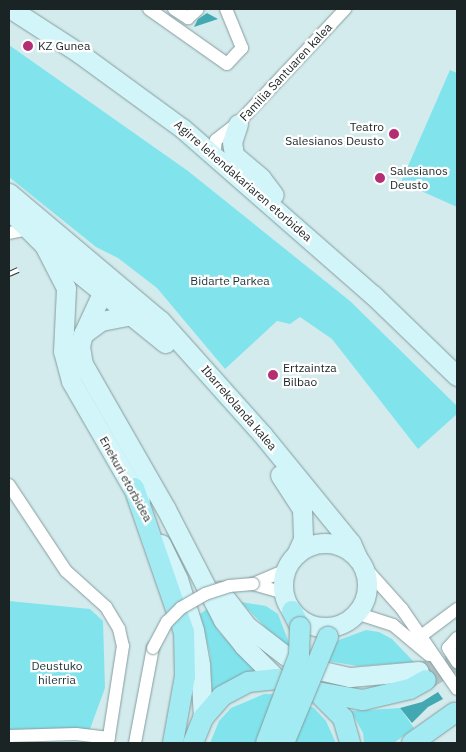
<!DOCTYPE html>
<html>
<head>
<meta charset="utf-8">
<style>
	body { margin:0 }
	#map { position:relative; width:466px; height:752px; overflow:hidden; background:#d4ebed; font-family:"IBM Plex Sans",sans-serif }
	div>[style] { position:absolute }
	.green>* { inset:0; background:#81e4ed }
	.water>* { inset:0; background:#42a9b2 }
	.secondary-tunnel>* { height:19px; margin-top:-9.5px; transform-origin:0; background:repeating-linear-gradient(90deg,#afc3c5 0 19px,transparent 0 28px) }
	.primary-tunnel>* { height:20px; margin-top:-10px; transform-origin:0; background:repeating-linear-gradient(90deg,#afc3c5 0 20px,transparent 0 30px) }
	.roads { filter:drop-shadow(0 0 1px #869c9e) drop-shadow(0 0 1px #869c9e) }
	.street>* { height:12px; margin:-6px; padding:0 6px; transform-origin:6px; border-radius:6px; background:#fff }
	.secondary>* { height:19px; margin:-9.5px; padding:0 9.5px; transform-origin:9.5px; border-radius:9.5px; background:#d1f5f8 }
	.secondary>.ring { margin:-9.5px; padding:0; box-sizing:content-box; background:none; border:19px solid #d1f5f8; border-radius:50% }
	.primary>* { height:20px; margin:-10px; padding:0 10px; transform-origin:10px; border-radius:10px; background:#a3ebf2 }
	.rail>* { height:5.5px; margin-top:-2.75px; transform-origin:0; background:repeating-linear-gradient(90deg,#fff 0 11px,#2e3839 0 22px); box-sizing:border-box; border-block:1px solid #2e3839 }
	.bridges { filter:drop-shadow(0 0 1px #869c9e) drop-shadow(0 0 1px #869c9e) }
	.street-bridge>* { height:12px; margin:-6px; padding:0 6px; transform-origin:6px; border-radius:6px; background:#fff }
	.primary-bridge>* { height:20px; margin:-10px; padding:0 10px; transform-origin:10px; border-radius:10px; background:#a3ebf2 }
	.dots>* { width:14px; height:14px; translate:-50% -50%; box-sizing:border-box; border:2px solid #fff; border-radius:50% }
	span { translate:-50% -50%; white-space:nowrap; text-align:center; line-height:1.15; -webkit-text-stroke:4.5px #fff; paint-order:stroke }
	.poi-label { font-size:12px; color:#1b2425 }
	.left { translate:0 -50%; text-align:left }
	.right { translate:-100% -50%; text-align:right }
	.street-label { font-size:12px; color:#1b2425 }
	.park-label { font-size:12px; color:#1c3335 }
	.frame { position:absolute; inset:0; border:10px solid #1b2425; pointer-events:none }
</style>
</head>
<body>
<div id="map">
	<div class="green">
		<i style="clip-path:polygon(9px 45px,188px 171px,350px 301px,457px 406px,457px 414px,418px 449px,332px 339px,300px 317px,290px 324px,277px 321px,225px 369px,157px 288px,118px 258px,96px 247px,9px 177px)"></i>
		<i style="clip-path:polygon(450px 70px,457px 73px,457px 207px,401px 182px)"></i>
		<i style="clip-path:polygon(9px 601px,90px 609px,103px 621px,105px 688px,90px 729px,9px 730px)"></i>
		<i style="clip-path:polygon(241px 602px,266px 606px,278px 614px,291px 648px,265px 627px)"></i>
		<i style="clip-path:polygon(207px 609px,218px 631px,257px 671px,212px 693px,210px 654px,200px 614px)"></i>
		<i style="clip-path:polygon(366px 630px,379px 632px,392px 639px,414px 662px,358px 666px,322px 660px,339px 640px)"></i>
		<i style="clip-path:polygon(264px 694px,282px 694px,314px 708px,326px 721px,336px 743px,210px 743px,219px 721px,231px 708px)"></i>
		<i style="clip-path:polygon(400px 708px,414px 728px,394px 743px,364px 743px,363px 733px,351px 711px)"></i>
	</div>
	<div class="water">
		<i style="clip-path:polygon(207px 13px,218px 19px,194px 27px,198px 19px)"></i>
		<i style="clip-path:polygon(438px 692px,443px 699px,428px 707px,412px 723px,400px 708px,422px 702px)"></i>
	</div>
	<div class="secondary-tunnel">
		<i style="left:419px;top:671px;width:38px;rotate:-12deg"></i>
	</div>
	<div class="primary-tunnel">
		<i style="left:426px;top:680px;width:36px;rotate:-32deg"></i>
	</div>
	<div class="roads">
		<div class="street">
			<i style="left:149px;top:9px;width:95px;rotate:35.2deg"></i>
			<i style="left:227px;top:64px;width:22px;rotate:-47deg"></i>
			<i style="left:242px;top:48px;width:42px;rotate:-112.3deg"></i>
			<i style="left:174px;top:9px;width:17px;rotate:33deg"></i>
			<i style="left:188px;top:18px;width:13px;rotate:-42deg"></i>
			<i style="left:214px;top:158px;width:18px;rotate:-84deg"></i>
			<i style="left:216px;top:140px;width:31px;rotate:-38deg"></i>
			<i style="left:240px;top:121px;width:154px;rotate:-46.8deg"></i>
			<i style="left:9px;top:233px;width:19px;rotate:-12deg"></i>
			<i style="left:9px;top:485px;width:103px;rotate:56.5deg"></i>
			<i style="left:66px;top:571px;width:54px;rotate:42deg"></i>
			<i style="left:106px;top:607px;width:26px;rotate:59deg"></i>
			<i style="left:119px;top:629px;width:17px;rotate:77deg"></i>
			<i style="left:123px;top:646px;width:98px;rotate:98.8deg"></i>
			<i style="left:360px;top:562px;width:63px;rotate:48.2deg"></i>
			<i style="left:402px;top:609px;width:97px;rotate:55.5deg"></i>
			<i style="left:253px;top:584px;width:36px;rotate:-23deg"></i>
			<i style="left:253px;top:584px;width:32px;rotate:16deg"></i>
			<i style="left:356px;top:613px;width:39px;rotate:18deg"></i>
			<i style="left:393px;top:625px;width:47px;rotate:39.8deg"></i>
			<i style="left:421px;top:636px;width:45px;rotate:-36.9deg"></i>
			<i style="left:457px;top:638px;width:13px;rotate:132deg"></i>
			<i style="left:448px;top:648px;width:17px;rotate:57deg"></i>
			<i style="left:9px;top:736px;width:67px;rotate:-1.7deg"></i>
			<i style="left:76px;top:734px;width:33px;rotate:7deg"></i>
			<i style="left:135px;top:743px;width:97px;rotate:-79.3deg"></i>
		</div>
		<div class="secondary">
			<i style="left:11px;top:9px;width:81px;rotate:32.9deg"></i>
			<i style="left:79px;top:53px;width:127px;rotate:36.1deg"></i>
			<i style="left:182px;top:128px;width:254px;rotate:41.2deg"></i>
			<i style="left:373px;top:295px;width:117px;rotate:44deg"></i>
			<i style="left:238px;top:124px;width:19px;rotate:108deg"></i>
			<i style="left:232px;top:142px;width:13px;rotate:81deg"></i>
			<i style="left:234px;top:155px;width:35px;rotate:40deg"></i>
			<i style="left:261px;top:178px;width:21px;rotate:53deg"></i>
			<i style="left:9px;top:193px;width:197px;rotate:40.1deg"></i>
			<i style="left:160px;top:320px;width:153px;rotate:48.2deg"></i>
			<i style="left:262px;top:434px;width:141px;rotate:50.8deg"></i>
			<i style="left:351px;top:543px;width:17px;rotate:66deg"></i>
			<i style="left:9px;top:210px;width:49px;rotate:45deg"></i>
			<i style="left:44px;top:245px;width:156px;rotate:39deg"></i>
			<i style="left:44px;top:245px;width:48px;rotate:62.9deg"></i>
			<i style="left:66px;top:288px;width:63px;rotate:92.7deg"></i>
			<i style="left:63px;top:351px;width:31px;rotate:75deg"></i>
			<i style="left:71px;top:381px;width:138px;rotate:60.1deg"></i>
			<i style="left:103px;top:280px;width:11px;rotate:90deg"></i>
			<i style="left:103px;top:291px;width:47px;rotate:114.9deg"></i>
			<i style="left:83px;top:334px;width:12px;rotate:104deg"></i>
			<i style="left:80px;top:346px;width:18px;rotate:81deg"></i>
			<i style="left:83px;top:364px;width:167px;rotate:60.2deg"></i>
			<i style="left:166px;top:509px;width:125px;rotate:62.8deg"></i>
			<i style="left:223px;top:620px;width:32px;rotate:51deg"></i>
			<i style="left:243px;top:645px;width:48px;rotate:45deg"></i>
			<i style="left:83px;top:334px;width:22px;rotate:-36deg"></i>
			<i style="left:101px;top:321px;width:32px;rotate:-11deg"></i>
			<i style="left:280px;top:475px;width:40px;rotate:57.1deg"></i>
			<i style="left:302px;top:509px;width:30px;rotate:88deg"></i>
			<i style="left:303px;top:539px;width:17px;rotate:114deg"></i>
			<i class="ring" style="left:283px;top:543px;width:65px;height:65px"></i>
			<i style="left:161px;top:544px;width:39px;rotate:64deg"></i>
			<i style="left:178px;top:579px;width:53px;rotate:72.6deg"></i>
			<i style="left:194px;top:630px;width:36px;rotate:80deg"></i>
			<i style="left:200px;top:665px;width:53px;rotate:86.8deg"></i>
			<i style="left:220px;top:591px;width:44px;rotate:52.4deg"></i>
			<i style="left:247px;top:626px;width:49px;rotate:37.6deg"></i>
			<i style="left:286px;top:656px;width:40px;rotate:22deg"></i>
			<i style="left:323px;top:671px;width:28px;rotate:13deg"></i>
			<i style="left:350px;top:677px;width:69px;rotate:-5deg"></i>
		</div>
		<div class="primary">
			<i style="left:134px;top:488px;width:152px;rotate:70.9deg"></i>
			<i style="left:184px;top:632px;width:44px;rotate:88.7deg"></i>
			<i style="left:185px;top:676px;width:68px;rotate:100.2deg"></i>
			<i style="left:292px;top:611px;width:18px;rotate:63deg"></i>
			<i style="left:317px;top:692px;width:47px;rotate:9.9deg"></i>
			<i style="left:363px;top:700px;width:48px;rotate:-13.2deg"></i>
			<i style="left:410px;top:689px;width:18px;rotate:-29deg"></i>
			<i style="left:193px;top:743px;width:27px;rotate:-68deg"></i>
			<i style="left:203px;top:718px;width:29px;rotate:-49deg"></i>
			<i style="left:222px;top:696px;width:30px;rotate:-28deg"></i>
			<i style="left:248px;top:682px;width:29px;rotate:-6deg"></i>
			<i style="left:277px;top:679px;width:21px;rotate:11deg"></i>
			<i style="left:298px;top:683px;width:21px;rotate:25deg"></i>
			<i style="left:317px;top:692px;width:37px;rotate:45deg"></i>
			<i style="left:343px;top:718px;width:26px;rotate:74deg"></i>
			<i style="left:412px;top:743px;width:52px;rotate:-35.5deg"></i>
		</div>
	</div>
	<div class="rail">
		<i style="left:9px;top:274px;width:10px;rotate:-24deg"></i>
	</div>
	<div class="bridges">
		<div class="street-bridge">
			<i style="left:153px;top:648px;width:30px;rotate:-62deg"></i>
			<i style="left:167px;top:622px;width:20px;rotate:-45deg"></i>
			<i style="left:181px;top:608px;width:28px;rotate:-30deg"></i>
			<i style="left:205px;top:594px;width:25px;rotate:-18deg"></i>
			<i style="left:229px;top:586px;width:24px;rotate:-5deg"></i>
		</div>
		<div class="primary-bridge">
			<i style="left:266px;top:743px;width:94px;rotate:-69.4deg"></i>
			<i style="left:299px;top:655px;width:28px;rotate:-88deg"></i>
			<i style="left:284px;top:743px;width:115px;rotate:-67.5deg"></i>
		</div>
	</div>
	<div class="dots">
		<i style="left:28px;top:46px;background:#b32e73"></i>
		<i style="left:394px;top:134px;background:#b32e73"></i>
		<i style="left:380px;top:178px;background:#b32e73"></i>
		<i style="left:273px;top:375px;background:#b32e73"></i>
	</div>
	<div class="poi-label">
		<span class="left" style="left:38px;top:46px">KZ Gunea</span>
		<span class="right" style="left:384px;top:134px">Teatro<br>Salesianos Deusto</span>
		<span class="left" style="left:390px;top:178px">Salesianos<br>Deusto</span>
		<span class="left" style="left:283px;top:375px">Ertzaintza<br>Bilbao</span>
	</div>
	<div class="street-label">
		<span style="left:286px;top:72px;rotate:-47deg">Familia Santuaren kalea</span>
		<span style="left:243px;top:181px;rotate:41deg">Agirre lehendakariaren etorbidea</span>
		<span style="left:239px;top:408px;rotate:49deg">Ibarrekolanda kalea</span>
		<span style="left:126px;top:479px;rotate:61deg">Enekuri etorbidea</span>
	</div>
	<div class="park-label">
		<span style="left:230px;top:281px">Bidarte Parkea</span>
		<span style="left:57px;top:673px">Deustuko<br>hilerria</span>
	</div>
	<div class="frame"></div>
</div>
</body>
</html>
